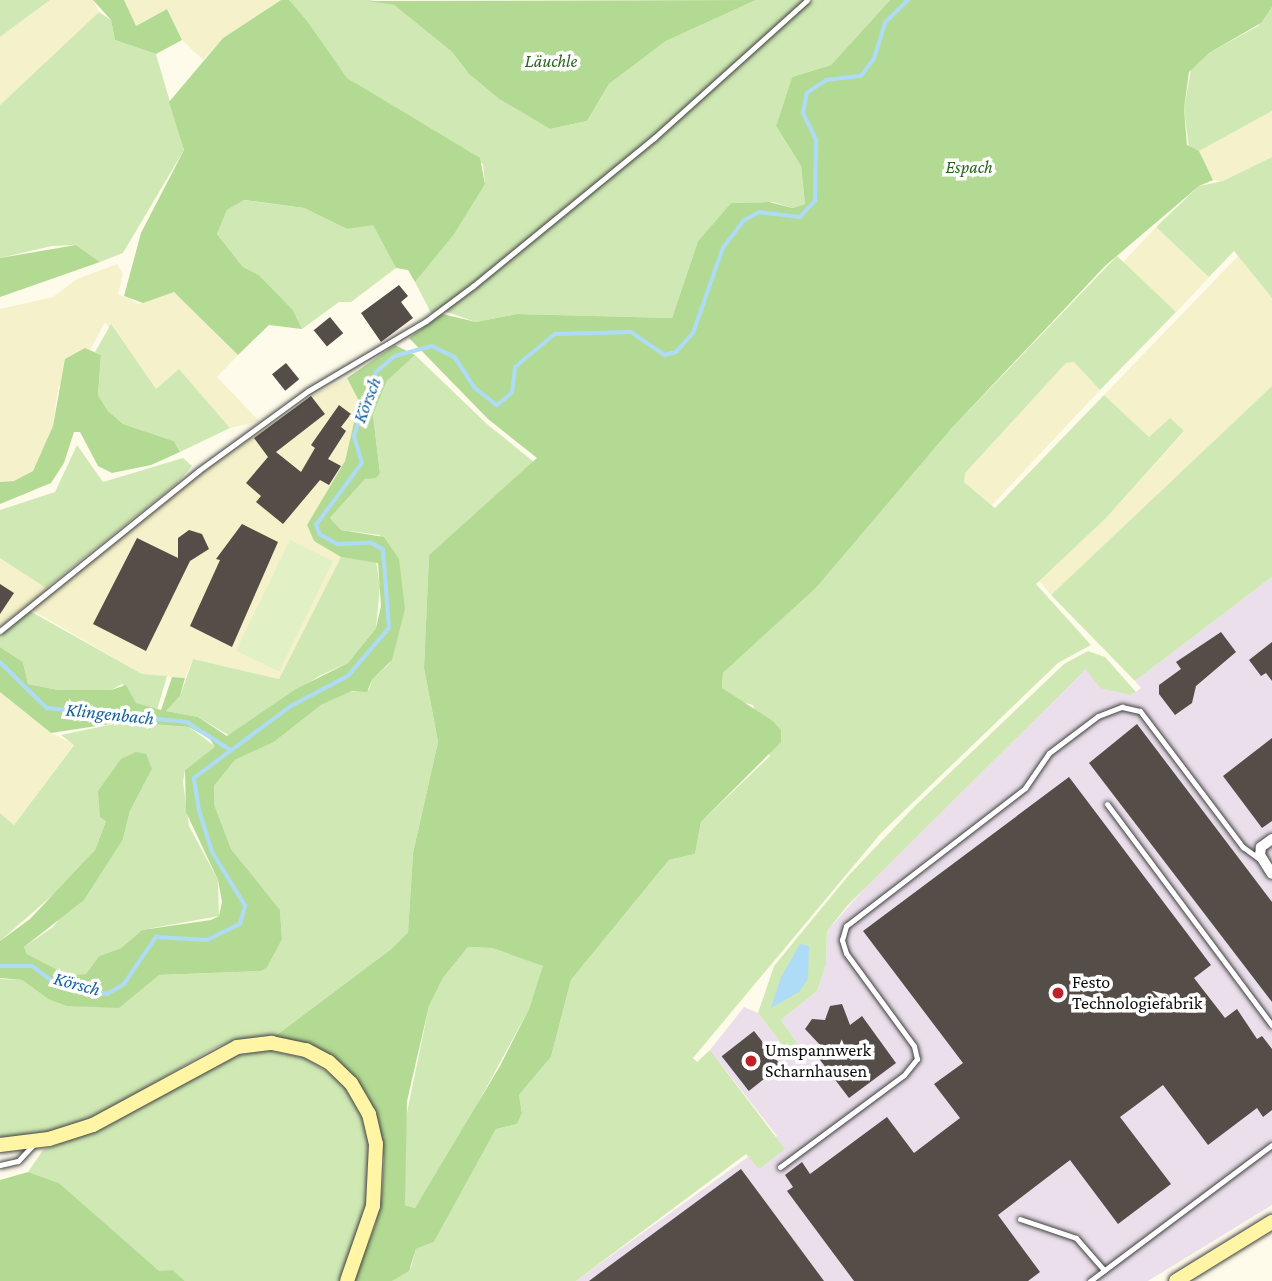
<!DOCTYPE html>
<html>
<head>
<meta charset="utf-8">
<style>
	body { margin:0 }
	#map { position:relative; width:1272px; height:1281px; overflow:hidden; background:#fffbea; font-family:"Crimson Pro",serif }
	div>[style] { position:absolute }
	.industrial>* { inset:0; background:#eadfeb }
	.farmland>* { inset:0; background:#f5f1ca; transform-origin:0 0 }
	.green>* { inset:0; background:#d0e9b4 }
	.forest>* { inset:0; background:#b3da93 }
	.pitch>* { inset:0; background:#e2f0c6; transform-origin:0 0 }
	.water>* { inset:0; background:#aedcf7 }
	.stream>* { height:3.5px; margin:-1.75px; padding:0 1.75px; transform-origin:1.75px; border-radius:1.75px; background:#aedcf7 }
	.building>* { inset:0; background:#544d48; transform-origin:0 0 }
	.roads { filter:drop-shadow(0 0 2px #3f3f3f) drop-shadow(0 0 2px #3f3f3f) }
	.lane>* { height:5px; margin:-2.5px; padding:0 2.5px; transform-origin:2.5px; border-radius:2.5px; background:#fff }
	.street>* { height:10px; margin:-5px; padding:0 5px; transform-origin:5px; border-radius:5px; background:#fff }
	.secondary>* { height:14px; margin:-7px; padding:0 7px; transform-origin:7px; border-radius:7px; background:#fff5a5 }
	.dots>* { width:19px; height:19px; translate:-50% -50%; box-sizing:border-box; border:4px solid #fff; border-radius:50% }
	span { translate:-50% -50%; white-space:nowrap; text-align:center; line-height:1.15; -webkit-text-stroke:7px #fff; paint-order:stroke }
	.park-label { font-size:18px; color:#2a641c; font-style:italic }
	.poi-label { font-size:18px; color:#0c0c0c }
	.left { translate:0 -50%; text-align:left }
	.water-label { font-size:19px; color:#14629e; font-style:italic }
</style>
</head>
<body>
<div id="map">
	<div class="industrial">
		<i style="clip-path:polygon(1272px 577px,1272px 1205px,1148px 1281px,576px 1281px,777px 1136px,710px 1050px,744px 1007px,758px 1013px,795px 1061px,807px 1057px,781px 1020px,817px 991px,826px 965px,827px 931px,865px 888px,1087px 668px,1132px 695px,1141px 688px,1135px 681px)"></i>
	</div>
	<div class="farmland">
		<i style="clip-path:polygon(50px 0,93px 0,99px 12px,0 105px,0 37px)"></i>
		<i style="clip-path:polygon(124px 0,281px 0,223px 38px,203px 60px,182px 40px,167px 9px,135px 26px)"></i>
		<i style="clip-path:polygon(1272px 111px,1272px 157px,1222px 182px,1213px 180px,1199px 151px)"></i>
		<i style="left:1156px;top:227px;width:73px;height:49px;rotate:43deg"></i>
		<i style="clip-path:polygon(1238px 256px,1272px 298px,1272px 386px,1051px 595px,1039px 581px,1106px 518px,1184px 432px,1170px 418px,1149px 437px,1104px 395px)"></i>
		<i style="clip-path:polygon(117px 264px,123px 274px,118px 294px,139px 304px,174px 292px,238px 355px,217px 377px,259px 421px,230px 428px,179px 369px,156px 390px,105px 322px,90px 350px,85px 348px,58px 388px,53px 426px,33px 471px,14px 481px,0 482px,0 309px,53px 297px,77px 279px)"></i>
		<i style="clip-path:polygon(1074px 362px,1100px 390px,992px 505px,964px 482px,964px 473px,1066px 363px)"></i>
		<i style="clip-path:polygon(347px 378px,359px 401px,345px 461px,307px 525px,314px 541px,341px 557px,279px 679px,193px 659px,185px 678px,142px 674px,25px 606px,0 627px,0 558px,53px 591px,206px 469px,311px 396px)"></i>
		<i style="clip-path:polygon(0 692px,51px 733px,74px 744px,14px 825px,0 813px)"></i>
	</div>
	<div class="green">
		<i style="clip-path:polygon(0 0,50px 0,0 37px)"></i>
		<i style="clip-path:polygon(289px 0,370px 0,394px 5px,452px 52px,469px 74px,499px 99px,550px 129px,587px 121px,609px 84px,666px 41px,756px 0,890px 0,831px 65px,792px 77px,776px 126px,801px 166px,805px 204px,793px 208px,773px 202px,731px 203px,698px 241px,672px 318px,517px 314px,476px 322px,438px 309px,431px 313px,415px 282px,485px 184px,483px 164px,347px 78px)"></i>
		<i style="clip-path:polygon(1272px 7px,1272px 111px,1199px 151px,1189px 148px,1184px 109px,1191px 69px,1209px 53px,1258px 26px)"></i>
		<i style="clip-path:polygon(99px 12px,111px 20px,115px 40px,156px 54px,184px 150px,123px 253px,100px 262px,76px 245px,52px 246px,0 258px,0 105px)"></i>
		<i style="clip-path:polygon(1272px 157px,1272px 298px,1234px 251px,1209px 277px,1156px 227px,1199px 186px,1223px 181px)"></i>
		<i style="clip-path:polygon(243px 200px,304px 208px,347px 229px,373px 224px,396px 268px,351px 302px,339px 302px,302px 329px,293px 310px,259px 275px,243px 267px,217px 234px,227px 210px)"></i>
		<i style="clip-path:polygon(1117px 256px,1176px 312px,1100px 390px,1074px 362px,1066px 363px,965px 473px,964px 482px,995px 508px,1104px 395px,1149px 437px,1170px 418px,1184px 431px,1106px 518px,1036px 584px,1091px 645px,1058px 663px,881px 833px,693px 1058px,697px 1062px,710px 1050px,785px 1149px,759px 1169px,746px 1154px,576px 1281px,392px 1281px,411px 1267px,416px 1249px,434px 1242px,496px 1129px,517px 1124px,522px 1112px,519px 1095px,551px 1057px,571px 980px,669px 860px,695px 854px,701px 822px,770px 756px,753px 705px,734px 700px,722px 688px,723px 673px,816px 588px,951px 429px)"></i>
		<i style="clip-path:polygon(111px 324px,156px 389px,179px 369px,230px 428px,180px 452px,174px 441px,123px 424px,108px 411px,98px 395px,101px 355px,95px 352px)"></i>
		<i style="clip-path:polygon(415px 355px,487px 424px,534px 462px,429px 555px,424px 668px,438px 742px,413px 853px,408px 932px,390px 950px,274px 1037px,236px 1040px,214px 1048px,96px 1117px,53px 1132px,0 1138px,0 979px,22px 980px,48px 999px,159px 975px,261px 971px,282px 939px,280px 911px,231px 849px,214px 804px,214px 786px,235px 760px,274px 742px,321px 705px,349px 692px,369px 690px,372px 680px,390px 663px,380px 535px,341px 530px,330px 518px,365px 479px,380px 472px,373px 415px,387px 381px)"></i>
		<i style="clip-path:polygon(1272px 386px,1272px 577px,1135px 681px,1051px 595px)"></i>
		<i style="clip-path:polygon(77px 445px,103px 482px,183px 458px,192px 466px,177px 483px,46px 588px,0 558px,0 510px,55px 492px)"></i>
		<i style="clip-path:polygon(341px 557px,376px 561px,380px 586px,376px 628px,348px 663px,319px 676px,230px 736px,198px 717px,166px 711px,180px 696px,193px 659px,279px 679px)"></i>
		<i style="clip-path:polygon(30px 611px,142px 674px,167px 676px,157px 710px,136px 703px,122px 684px,111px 690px,58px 690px,28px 684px,23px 662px,0 647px,0 635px)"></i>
		<i style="clip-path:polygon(1088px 651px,1105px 657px,1136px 692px,1131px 695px,1100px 688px,1086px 669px,848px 905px,827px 931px,826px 965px,817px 991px,781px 1020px,807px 1057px,795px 1061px,758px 1013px,774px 966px,848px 876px,914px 807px,1064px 664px)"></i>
		<i style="clip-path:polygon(123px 722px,189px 727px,216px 747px,185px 770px,183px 782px,189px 826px,218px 880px,219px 916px,142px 930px,121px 948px,99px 956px,86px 974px,68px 975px,27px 954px,24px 947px,53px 927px,123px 839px,130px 811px,152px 769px,106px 821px,95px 850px,71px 879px,0 941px,0 813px,14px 825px,74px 745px,61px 735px)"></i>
		<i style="clip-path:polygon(468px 947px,492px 948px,544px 966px,529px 1009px,458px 1140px,415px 1208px,405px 1205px,404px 1127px,429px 1006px,443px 978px)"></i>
		<i style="clip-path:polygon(266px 1050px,305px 1058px,337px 1078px,354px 1099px,366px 1129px,372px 1160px,370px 1191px,341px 1281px,185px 1281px,173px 1270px,159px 1272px,59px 1183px,28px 1172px,43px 1150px,115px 1122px,229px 1057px)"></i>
	</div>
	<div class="forest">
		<i style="clip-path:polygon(93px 0,124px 0,136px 26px,167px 9px,182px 40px,156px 54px,115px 40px,111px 20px)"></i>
		<i style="clip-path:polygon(281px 0,289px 0,307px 21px,347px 78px,480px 158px,485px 184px,454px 234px,415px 282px,408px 270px,396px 268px,373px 225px,347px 229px,304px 208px,244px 200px,227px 210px,217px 234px,243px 267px,259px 275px,293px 310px,302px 329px,269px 325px,238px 355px,174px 292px,143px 303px,124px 296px,141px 233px,184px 150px,169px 102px,223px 38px)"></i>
		<i style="clip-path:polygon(756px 0,666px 41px,609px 84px,587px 121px,550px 129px,499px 99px,469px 74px,452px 52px,394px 5px,369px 1px)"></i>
		<i style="clip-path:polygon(evenodd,890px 0,1272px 0,1272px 7px,1261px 23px,1209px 53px,1189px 72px,1184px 109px,1187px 145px,1199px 151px,1213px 180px,1199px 186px,1105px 266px,951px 429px,816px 588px,723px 673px,722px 688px,773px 721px,781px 730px,781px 742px,701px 822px,695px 854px,669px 860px,571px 980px,551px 1057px,519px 1095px,522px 1113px,517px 1124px,496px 1129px,434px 1242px,416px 1249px,409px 1271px,392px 1281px,353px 1281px,375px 1226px,382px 1191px,384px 1160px,378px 1121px,368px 1096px,342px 1064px,313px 1046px,274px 1037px,390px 950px,408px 932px,413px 853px,438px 742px,424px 668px,429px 555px,537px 458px,488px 419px,409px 338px,442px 314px,476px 322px,517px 314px,672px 318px,698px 241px,731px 203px,769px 202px,793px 208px,805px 204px,801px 166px,776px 126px,792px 77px,831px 65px,890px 0,468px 947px,492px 948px,543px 966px,529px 1009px,500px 1066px,415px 1208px,405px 1205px,407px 1101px,429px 1006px,443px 978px,468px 947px)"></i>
		<i style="clip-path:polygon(76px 245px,100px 262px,0 297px,0 258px)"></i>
		<i style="clip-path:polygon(395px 345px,415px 355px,387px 381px,373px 415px,380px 473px,376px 478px,365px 479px,330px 518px,341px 530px,384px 537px,399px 559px,405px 609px,392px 660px,372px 680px,367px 692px,352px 691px,321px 705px,274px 742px,235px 760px,214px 786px,214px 804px,231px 849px,280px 910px,282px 939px,267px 967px,261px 971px,159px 975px,119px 1008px,67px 1006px,48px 999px,22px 980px,0 978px,0 941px,30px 919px,95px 850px,106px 821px,100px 817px,98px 791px,121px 759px,136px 752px,146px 754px,152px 769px,130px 811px,123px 839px,84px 900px,24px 947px,27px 954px,68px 975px,86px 974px,99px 956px,121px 948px,142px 930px,211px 920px,219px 916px,222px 902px,218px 880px,186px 812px,185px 770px,215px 747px,210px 739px,189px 727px,123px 722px,51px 733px,0 692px,0 647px,23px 662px,28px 684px,58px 690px,111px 690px,126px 685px,136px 703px,161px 710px,172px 677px,185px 678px,180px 696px,166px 711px,198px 717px,227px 736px,296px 689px,348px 663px,376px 628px,381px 606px,378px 563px,341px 557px,314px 541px,307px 525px,345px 461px,359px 401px,347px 378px)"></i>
		<i style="clip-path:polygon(85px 348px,101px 355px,98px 395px,108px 411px,123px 424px,174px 441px,180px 452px,151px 465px,112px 473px,98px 466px,80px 432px,74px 432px,64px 463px,51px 483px,0 504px,0 482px,14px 481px,33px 471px,53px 426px,65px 359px)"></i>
		<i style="clip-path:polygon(28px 1172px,59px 1183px,159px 1271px,173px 1270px,185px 1281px,0 1281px,0 1180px)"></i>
	</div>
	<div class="pitch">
		<i style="left:290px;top:540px;width:48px;height:123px;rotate:26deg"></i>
	</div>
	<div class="water">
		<i style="clip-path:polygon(800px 944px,809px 946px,808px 979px,799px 992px,771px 1008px,781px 977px)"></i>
	</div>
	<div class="stream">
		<i style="left:0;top:662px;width:66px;rotate:44.4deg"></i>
		<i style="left:47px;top:708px;width:141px;rotate:5.7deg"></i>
		<i style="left:187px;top:722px;width:50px;rotate:32.7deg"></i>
		<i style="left:0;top:966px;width:32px"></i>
		<i style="left:32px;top:966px;width:29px;rotate:36deg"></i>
		<i style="left:55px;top:983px;width:53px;rotate:11.9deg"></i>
		<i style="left:107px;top:994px;width:20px;rotate:-30deg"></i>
		<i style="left:124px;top:984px;width:57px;rotate:-55.8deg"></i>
		<i style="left:156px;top:937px;width:51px;rotate:3.4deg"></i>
		<i style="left:207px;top:940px;width:37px;rotate:-26deg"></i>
		<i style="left:240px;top:924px;width:19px;rotate:-74deg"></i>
		<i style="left:245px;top:906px;width:63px;rotate:-121.4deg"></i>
		<i style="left:212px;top:852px;width:43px;rotate:-107.6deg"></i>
		<i style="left:199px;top:811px;width:33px;rotate:-99deg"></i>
		<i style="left:194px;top:778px;width:121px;rotate:-36.6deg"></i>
		<i style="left:291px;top:706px;width:64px;rotate:-27.8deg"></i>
		<i style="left:348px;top:676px;width:63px;rotate:-49.5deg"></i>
		<i style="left:389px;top:628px;width:78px;rotate:-94.4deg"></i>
		<i style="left:383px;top:550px;width:14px;rotate:-150deg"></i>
		<i style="left:371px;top:543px;width:33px;rotate:177deg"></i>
		<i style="left:338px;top:545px;width:21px;rotate:-151deg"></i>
		<i style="left:320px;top:535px;width:11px;rotate:-112deg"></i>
		<i style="left:316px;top:525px;width:77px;rotate:-53.4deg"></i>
		<i style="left:362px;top:463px;width:28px;rotate:-107deg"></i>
		<i style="left:354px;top:436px;width:68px;rotate:-71deg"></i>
		<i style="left:376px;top:372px;width:25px;rotate:-40deg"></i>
		<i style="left:395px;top:356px;width:38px;rotate:-15deg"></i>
		<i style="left:432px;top:346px;width:25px;rotate:26deg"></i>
		<i style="left:455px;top:357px;width:37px;rotate:57deg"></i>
		<i style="left:475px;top:388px;width:28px;rotate:38deg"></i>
		<i style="left:497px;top:405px;width:19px;rotate:-39deg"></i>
		<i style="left:512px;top:393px;width:26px;rotate:-83deg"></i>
		<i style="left:515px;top:367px;width:52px;rotate:-39.5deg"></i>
		<i style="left:555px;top:334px;width:76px;rotate:-1.5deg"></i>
		<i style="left:631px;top:332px;width:41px;rotate:34.1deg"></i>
		<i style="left:665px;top:355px;width:11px;rotate:-15deg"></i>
		<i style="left:676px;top:352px;width:25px;rotate:-48deg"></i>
		<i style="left:693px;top:333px;width:90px;rotate:-70.6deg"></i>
		<i style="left:723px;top:248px;width:34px;rotate:-53deg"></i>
		<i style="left:743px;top:221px;width:18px;rotate:-29deg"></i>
		<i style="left:759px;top:212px;width:41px;rotate:7deg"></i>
		<i style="left:800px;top:217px;width:22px;rotate:-47deg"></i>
		<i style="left:815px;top:201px;width:61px;rotate:-89.1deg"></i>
		<i style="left:816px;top:140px;width:30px;rotate:-116deg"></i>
		<i style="left:803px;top:113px;width:20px;rotate:-79deg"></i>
		<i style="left:807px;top:93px;width:23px;rotate:-34deg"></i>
		<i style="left:826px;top:80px;width:35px;rotate:-7deg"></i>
		<i style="left:861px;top:76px;width:21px;rotate:-53deg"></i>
		<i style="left:874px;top:59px;width:38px;rotate:-73deg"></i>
		<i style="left:885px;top:23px;width:33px;rotate:-45deg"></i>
	</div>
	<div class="building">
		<i style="clip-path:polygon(399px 285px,408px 296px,401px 302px,413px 318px,381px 342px,361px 313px)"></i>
		<i style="left:330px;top:317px;width:21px;height:21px;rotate:51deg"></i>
		<i style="left:286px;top:363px;width:21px;height:18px;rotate:51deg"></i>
		<i style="clip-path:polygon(311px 396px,325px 414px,276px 452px,301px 472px,315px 448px,311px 445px,339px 405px,351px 414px,341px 427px,346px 431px,328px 459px,341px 466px,329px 485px,320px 480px,283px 524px,256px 502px,261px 496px,246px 483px,268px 457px,254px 438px)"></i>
		<i style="clip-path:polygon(242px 524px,278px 542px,232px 647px,190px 626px,220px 560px,216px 559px)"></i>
		<i style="clip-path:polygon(189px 530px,202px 534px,209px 549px,190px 561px,146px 651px,93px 624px,137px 538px,178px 558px,178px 538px)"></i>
		<i style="clip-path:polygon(0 584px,14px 593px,0 614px)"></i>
		<i style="clip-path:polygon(1221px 632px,1236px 652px,1196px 686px,1192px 703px,1175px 715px,1159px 694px,1159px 685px,1181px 669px,1176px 662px)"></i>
		<i style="clip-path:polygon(1272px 642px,1272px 681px,1266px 673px,1261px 676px,1249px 660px)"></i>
		<i style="clip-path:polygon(1137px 724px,1272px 902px,1272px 1002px,1089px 763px)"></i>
		<i style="clip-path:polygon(1272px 738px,1272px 821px,1262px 828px,1223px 776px)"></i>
		<i style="clip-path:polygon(1069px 777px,1211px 965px,1194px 978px,1225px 1018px,1237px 1009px,1257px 1039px,1262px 1036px,1272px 1049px,1272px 1110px,1263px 1117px,1257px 1108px,1208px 1145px,1163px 1085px,1120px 1117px,1171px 1184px,1118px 1224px,1070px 1160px,998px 1215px,1040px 1272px,1028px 1281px,854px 1281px,787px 1191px,793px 1187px,785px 1175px,802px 1162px,810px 1174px,887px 1117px,914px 1153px,960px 1118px,934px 1084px,963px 1063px,863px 931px)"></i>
		<i style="clip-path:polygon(842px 1004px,850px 1025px,862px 1016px,896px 1063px,849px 1098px,814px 1052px,821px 1046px,805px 1029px,812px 1019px,825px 1020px,830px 1006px)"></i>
		<i style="left:754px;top:1031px;width:44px;height:41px;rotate:52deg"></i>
		<i style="clip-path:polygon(741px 1169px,824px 1281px,589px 1281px,601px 1272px)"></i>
	</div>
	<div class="roads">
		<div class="lane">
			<i style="left:0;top:631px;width:255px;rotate:-38.9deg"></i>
			<i style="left:198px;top:471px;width:136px;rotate:-36deg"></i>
			<i style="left:308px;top:391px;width:137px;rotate:-30.7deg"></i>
			<i style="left:426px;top:321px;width:59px;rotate:-36.7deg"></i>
			<i style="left:473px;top:286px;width:234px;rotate:-39.3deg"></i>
			<i style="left:654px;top:138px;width:206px;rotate:-42deg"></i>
			<i style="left:1107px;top:804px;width:276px;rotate:53.3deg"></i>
			<i style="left:0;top:1165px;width:18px;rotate:-13deg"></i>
			<i style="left:18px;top:1161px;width:23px;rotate:-47deg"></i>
			<i style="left:780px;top:1167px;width:154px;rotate:-36.6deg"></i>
			<i style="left:904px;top:1075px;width:21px;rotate:-51deg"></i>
			<i style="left:917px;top:1059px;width:13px;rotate:-103deg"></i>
			<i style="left:914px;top:1046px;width:115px;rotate:-126.2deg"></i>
			<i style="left:846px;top:953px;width:14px;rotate:-107deg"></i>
			<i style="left:842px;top:940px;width:15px;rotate:-74deg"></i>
			<i style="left:846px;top:926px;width:226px;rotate:-37.6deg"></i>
			<i style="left:1025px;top:788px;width:42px;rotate:-55.6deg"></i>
			<i style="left:1049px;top:753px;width:61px;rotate:-37.1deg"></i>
			<i style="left:1098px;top:716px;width:26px;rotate:-21deg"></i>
			<i style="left:1122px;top:707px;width:18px;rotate:13deg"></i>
			<i style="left:1140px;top:711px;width:171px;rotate:52.9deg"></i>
			<i style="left:1243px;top:847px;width:24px;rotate:36deg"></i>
			<i style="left:1020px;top:1219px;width:59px;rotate:18.7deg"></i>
			<i style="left:1076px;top:1238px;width:43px;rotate:48.8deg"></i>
			<i style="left:1090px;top:1281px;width:227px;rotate:-36.8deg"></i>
		</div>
		<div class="street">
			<i style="left:1272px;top:839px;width:14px;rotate:144deg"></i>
			<i style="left:1261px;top:847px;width:8px;rotate:97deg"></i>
			<i style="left:1260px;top:855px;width:22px;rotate:58deg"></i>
		</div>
		<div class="secondary">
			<i style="left:0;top:1145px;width:49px;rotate:-7deg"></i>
			<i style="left:49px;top:1139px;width:46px;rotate:-17.7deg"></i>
			<i style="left:93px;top:1125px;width:164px;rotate:-28.4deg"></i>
			<i style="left:237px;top:1047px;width:35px;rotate:-7deg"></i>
			<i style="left:272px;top:1043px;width:35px;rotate:12deg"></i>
			<i style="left:306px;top:1050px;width:26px;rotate:28deg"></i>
			<i style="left:329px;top:1062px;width:30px;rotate:44deg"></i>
			<i style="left:351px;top:1083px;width:36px;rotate:60deg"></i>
			<i style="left:369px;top:1114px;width:31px;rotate:77deg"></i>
			<i style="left:376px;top:1144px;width:62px;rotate:92.8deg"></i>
			<i style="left:373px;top:1206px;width:79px;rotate:109.1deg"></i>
			<i style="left:1176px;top:1281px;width:113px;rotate:-31.6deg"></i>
		</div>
	</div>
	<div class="dots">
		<i style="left:1058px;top:993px;background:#bd2229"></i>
		<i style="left:751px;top:1061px;background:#bd2229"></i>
	</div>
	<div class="park-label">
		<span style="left:551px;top:61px">Läuchle</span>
		<span style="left:969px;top:167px">Espach</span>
	</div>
	<div class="poi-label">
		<span class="left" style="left:1072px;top:993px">Festo<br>Technologiefabrik</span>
		<span class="left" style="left:765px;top:1061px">Umspannwerk<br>Scharnhausen</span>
	</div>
	<div class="water-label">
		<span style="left:367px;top:400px;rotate:-69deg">Körsch</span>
		<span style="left:110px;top:714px;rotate:6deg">Klingenbach</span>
		<span style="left:77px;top:984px;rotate:15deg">Körsch</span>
	</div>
</div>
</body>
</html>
